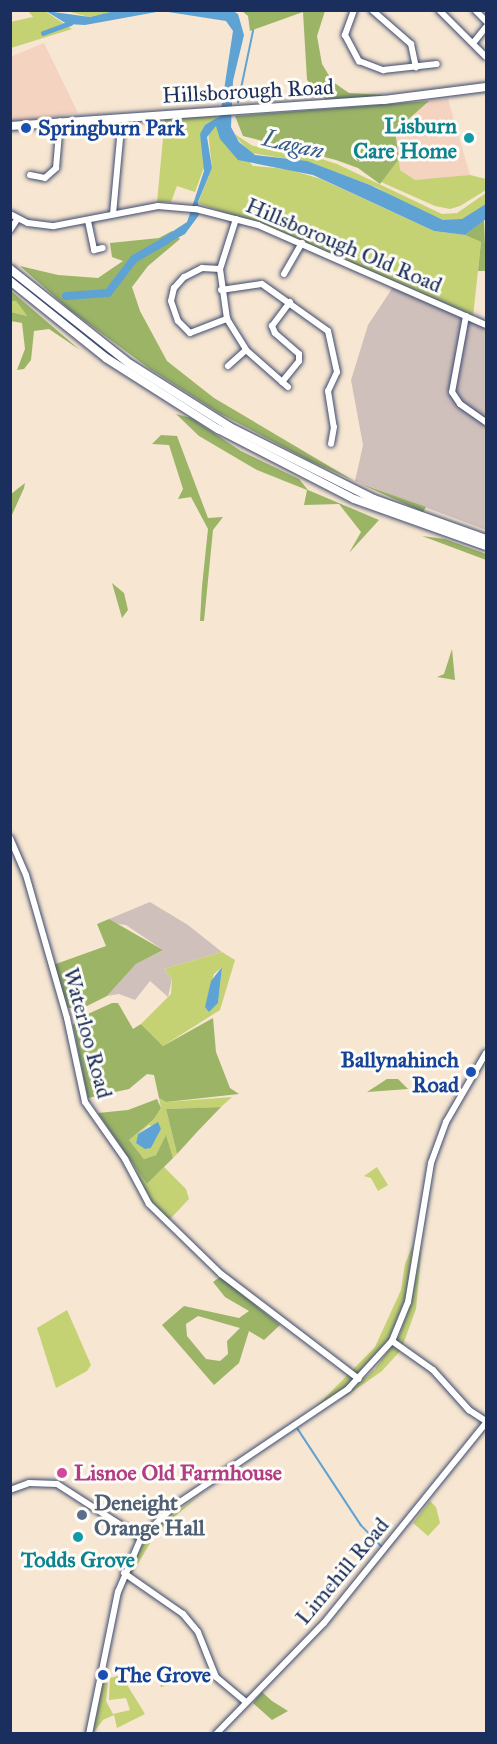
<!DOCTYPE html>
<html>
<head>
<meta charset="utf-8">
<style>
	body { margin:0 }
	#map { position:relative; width:497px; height:1744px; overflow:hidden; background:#f7e6d1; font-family:"IM FELL Great Primer",serif }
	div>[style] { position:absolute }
	.built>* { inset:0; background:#f4d3c0 }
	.industrial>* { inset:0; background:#d0c0bc }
	.green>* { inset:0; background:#c4d274; transform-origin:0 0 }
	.forest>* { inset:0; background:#9bb466 }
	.water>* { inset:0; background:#5fa3d4 }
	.stream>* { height:1.5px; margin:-0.75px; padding:0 0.75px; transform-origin:0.75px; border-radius:0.75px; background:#5fa3d4 }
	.canal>* { height:4.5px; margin:-2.25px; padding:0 2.25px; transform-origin:2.25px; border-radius:2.25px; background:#5fa3d4 }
	.river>* { height:8px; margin:-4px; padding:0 4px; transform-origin:4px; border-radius:4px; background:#5fa3d4 }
	.roads { filter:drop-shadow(0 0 2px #3c4a6f) drop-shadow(0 0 2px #3c4a6f) }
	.minor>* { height:6px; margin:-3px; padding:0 3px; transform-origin:3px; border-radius:3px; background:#fff }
	.highway>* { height:8px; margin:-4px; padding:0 4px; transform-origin:4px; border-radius:4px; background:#fff }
	.dots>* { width:16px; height:16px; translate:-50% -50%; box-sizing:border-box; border:3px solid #fdfcf7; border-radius:50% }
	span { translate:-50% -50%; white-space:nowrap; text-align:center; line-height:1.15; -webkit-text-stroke:6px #fdfcf7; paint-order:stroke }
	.street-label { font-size:22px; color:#1b2f5e }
	.culture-label { font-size:22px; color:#0d838f; font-weight:700 }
	.right { translate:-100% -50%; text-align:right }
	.transit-label { font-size:22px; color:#164399; font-weight:700 }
	.left { translate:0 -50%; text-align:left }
	.hotel-label { font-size:22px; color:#b23c85; font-weight:700 }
	.service-label { font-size:22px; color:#4e5e75; font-weight:700 }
	.water-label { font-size:24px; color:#365d8d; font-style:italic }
	.frame { position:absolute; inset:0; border:12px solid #1b2f5e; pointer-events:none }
</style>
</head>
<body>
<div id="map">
	<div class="built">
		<i style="clip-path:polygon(44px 43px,78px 113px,11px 122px,10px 57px)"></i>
		<i style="clip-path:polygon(448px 99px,470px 175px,415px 181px,400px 170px,395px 131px,429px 101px)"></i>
	</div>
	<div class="industrial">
		<i style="clip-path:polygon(395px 284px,486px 325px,486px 530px,355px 481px,363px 445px,351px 380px,368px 325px)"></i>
		<i style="clip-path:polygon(150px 902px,188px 925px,222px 952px,164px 969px,172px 979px,168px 997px,150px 981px,135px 1000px,119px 994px,107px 996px,136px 964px,163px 950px,126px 925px,111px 923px,109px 919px)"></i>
	</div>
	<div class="green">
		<i style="clip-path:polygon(28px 11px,45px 11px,72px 29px,11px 48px,10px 22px,33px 17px)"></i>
		<i style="clip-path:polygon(67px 11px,119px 11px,89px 17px)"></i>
		<i style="clip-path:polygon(218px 116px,200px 134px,206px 162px,195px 192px,177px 186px,171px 202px,157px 202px,165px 118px)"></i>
		<i style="clip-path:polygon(217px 125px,253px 166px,287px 169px,321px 179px,434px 231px,465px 235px,481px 242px,473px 317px,296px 238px,198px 203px,212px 168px,208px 131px)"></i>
		<i style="clip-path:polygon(233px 133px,253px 146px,293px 150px,337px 164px,442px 214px,457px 213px,486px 193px,486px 205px,461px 220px,447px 222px,411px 208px,378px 188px,308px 162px,250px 153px)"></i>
		<i style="clip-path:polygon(399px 159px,400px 170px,415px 180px,470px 175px,486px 179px,486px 190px,460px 206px,450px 209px,435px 206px,381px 182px)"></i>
		<i style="clip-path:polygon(11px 301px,16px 301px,27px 316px,11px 312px)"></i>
		<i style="clip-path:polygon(evenodd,222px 952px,235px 960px,220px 1010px,163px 1046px,141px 1024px,171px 994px,172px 979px,164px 969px,222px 952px,222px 967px,218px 1003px,205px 1007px,214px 974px,222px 967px)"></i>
		<i style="clip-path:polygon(evenodd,232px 1097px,221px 1107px,166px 1109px,177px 1154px,173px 1158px,166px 1136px,156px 1155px,144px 1159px,129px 1140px,154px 1119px,161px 1108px,159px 1098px,166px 1102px,232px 1097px,149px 1125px,161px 1129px,151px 1148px,136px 1143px,138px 1134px,149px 1125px)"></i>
		<i style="clip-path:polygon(132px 1162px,147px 1184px,164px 1167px,186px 1189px,189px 1199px,169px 1220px,150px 1199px)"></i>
		<i style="clip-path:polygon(377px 1167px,388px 1185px,378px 1191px,371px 1178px,364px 1176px)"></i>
		<i style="clip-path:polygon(413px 1244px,407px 1294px,388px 1342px,346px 1388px,314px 1409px,375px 1347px,401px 1290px,405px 1264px)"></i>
		<i style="clip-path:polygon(422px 1245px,416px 1309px,401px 1350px,382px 1371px,339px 1401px,375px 1369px,399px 1336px,411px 1303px)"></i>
		<i style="clip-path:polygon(67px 1310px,91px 1365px,87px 1371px,56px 1388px,37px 1328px)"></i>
		<i style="clip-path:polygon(201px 1494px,157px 1532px,131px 1575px,128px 1571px,133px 1559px,152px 1530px)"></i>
		<i style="clip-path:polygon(430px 1501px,436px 1507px,440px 1523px,428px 1536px,413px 1523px)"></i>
		<i style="left:180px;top:1671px;width:10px;height:23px;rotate:73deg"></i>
		<i style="clip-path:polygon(121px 1675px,145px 1714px,117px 1728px,114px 1715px,103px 1720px,93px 1733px,103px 1682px,108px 1683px,106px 1701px,113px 1714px,130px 1710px,126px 1698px,109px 1700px,110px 1678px)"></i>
	</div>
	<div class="forest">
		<i style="clip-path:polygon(242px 11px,325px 11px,317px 36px,322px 64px,333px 82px,349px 93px,386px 95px,328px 102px,307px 80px,303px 12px,250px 31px,248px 16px)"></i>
		<i style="clip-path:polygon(429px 101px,395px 131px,399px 159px,380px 184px,358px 168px,336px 160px,243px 136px,235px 116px)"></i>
		<i style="clip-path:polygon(484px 220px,486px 271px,478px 271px,481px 242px,465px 235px)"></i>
		<i style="clip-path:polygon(172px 231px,180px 239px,148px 266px,132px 287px,140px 311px,167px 361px,214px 398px,356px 482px,426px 507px,423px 512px,310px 461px,219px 413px,150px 369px,70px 310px,20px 266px,58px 275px,98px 278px,123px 261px,112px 257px,110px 243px,159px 238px)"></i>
		<i style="clip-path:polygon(11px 291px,80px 350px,49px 329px,34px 331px,31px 360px,24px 369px,17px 370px,25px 349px,22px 323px,11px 321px,11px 312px,27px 316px,16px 301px,11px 301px)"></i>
		<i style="clip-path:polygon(176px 414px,191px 418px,241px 451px,299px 479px,308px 490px,379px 520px,349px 553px,361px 532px,339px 504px,304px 505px,307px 490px,257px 470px,199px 436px)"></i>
		<i style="clip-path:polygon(161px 435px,177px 436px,208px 518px,223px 517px,213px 530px,204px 621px,200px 621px,202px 586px,208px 529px,191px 497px,178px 499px,183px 489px,169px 445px,152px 444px)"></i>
		<i style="clip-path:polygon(25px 483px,24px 488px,11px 517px,11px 494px)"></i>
		<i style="clip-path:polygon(422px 536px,445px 539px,486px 554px,486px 560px)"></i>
		<i style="clip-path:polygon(112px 583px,124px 593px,128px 610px,122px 618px)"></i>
		<i style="clip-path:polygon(452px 649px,455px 680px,437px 677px,444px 674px)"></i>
		<i style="clip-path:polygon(109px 919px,163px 950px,136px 964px,107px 996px,85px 1007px,68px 1008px,53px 965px,106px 946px,97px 924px)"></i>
		<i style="clip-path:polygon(112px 1003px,118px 1003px,133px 1029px,141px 1024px,163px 1046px,213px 1018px,216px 1052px,230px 1088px,239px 1094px,166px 1102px,159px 1098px,154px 1075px,147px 1074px,129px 1089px,88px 1098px,73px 1025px,79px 1018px)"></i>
		<i style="clip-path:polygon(387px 1079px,398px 1079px,408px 1089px,367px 1092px)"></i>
		<i style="clip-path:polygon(157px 1099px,161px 1108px,154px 1119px,129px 1140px,144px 1159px,156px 1155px,166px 1135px,173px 1158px,147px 1184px,98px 1113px,128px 1110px)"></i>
		<i style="clip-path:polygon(221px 1107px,197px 1132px,177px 1154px,166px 1109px)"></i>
		<i style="clip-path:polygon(evenodd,220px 1277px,280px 1325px,264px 1340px,249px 1331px,239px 1363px,214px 1385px,162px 1325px,184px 1306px,239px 1318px,249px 1311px,225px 1297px,213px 1282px,220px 1277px,198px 1316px,240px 1328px,227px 1341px,228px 1354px,220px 1361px,206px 1359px,187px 1336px,186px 1324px,198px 1316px)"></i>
		<i style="clip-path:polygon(262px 1692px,272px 1701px,288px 1711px,272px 1720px,253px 1703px)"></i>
	</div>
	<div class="water">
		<i style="clip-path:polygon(119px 10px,233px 11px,238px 14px,244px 35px,233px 81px,231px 127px,239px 142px,255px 155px,307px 161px,370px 185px,443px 220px,462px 219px,486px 204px,486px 219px,465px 235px,434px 231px,313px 175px,238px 160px,220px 139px,216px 126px,207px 137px,212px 168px,198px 202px,199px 215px,185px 234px,161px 247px,158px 241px,187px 222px,204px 171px,200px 134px,205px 125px,220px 116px,233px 31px,226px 21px,162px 11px,85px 25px,67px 24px,46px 11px,90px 17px)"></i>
		<i style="clip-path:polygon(222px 967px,218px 1003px,209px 1012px,205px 1007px,211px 981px)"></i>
		<i style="clip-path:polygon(158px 1122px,161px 1129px,151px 1148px,145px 1149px,136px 1143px,138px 1134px)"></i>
	</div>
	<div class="stream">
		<i style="left:238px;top:103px;width:74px;rotate:-78.2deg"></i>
		<i style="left:298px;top:1429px;width:115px;rotate:56.7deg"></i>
		<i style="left:361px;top:1525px;width:30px;rotate:46deg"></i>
	</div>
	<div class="canal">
		<i style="left:43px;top:33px;width:29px;rotate:-20deg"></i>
	</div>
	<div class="river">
		<i style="left:66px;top:296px;width:42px;rotate:-4.1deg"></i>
		<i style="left:108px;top:293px;width:43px;rotate:-52.6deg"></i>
		<i style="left:134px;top:259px;width:38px;rotate:-30deg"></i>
	</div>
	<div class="roads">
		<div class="minor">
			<i style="left:354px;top:10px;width:27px;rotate:110deg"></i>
			<i style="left:345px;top:35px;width:30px;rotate:62deg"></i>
			<i style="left:359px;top:61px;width:26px;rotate:21deg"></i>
			<i style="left:383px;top:70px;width:54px;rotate:-6.3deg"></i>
			<i style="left:372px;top:10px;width:52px;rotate:41.1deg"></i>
			<i style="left:411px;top:44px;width:24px;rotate:78deg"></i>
			<i style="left:439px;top:10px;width:66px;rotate:45deg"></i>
			<i style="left:475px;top:10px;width:16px;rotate:45deg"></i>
			<i style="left:474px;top:42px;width:19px;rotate:-51deg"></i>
			<i style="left:30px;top:175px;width:15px;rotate:11deg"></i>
			<i style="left:45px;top:178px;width:15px;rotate:-42deg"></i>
			<i style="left:56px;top:168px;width:47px;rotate:-85.1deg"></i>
			<i style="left:10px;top:214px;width:20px;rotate:27deg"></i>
			<i style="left:28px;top:223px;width:26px;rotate:7deg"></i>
			<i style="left:54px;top:226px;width:106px;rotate:-10.9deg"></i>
			<i style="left:158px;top:206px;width:38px;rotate:5deg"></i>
			<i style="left:196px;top:209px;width:64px;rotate:14.5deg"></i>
			<i style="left:258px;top:225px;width:249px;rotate:23.7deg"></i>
			<i style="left:113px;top:214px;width:86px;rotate:-84.7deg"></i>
			<i style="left:236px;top:219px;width:52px;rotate:107.7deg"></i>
			<i style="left:220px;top:269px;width:50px;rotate:82deg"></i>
			<i style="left:227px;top:319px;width:36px;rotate:58deg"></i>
			<i style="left:246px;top:350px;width:56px;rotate:41.4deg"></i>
			<i style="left:88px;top:221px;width:30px;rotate:78deg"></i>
			<i style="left:94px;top:250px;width:9px;rotate:-13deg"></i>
			<i style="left:10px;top:230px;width:14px;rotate:-56deg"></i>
			<i style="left:220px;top:269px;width:18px;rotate:-177deg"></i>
			<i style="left:202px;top:268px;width:20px;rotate:153deg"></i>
			<i style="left:184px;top:277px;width:15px;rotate:132deg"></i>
			<i style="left:174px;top:288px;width:13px;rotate:103deg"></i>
			<i style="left:171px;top:301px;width:21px;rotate:71deg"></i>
			<i style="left:178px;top:321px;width:17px;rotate:45deg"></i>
			<i style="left:190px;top:333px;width:40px;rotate:-21deg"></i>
			<i style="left:284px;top:274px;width:36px;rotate:-60deg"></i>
			<i style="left:221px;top:290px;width:41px;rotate:-8.3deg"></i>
			<i style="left:262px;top:284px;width:81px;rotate:35.5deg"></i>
			<i style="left:328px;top:331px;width:42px;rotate:77.6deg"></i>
			<i style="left:337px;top:372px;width:21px;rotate:115deg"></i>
			<i style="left:328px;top:391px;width:36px;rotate:81deg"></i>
			<i style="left:334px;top:427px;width:17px;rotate:100deg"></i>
			<i style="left:466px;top:316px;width:77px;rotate:100.4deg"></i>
			<i style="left:452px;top:392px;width:14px;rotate:56deg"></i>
			<i style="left:460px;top:404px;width:32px;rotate:35deg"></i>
			<i style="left:228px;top:366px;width:24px;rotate:-42deg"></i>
			<i style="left:282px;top:382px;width:27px;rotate:-51deg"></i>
			<i style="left:299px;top:361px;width:7px;rotate:-90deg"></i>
			<i style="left:299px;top:354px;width:32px;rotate:-139deg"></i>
			<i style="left:275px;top:333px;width:8px;rotate:-113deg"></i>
			<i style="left:272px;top:326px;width:30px;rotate:-53deg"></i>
			<i style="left:10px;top:838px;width:40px;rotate:66.6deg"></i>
			<i style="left:26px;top:875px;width:149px;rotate:74deg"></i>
			<i style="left:67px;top:1018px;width:86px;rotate:77.9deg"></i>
			<i style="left:85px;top:1102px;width:70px;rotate:54.9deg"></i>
			<i style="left:125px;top:1159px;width:51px;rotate:61.9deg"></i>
			<i style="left:149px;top:1204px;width:100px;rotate:44.2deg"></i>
			<i style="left:221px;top:1274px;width:173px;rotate:37.3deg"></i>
			<i style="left:392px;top:1341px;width:50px;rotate:35.3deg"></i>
			<i style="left:433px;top:1370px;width:54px;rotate:48deg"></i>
			<i style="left:469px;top:1410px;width:20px;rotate:33deg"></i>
			<i style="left:10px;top:1490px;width:20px;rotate:-20deg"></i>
			<i style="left:29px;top:1483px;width:28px;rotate:2deg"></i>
			<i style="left:57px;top:1484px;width:100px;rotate:32.7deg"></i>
			<i style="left:124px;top:1573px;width:72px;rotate:34.8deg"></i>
			<i style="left:183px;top:1614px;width:23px;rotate:50deg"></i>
			<i style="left:198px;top:1632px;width:48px;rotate:68.2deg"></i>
			<i style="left:216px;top:1677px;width:39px;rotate:40deg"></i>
			<i style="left:89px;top:1734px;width:145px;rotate:-78.5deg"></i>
			<i style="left:118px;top:1592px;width:59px;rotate:-66.9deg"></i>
			<i style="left:141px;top:1538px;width:46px;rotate:-44.1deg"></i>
			<i style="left:174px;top:1506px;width:210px;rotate:-33.9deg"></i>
			<i style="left:348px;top:1389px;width:65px;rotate:-47.5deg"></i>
			<i style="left:392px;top:1341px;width:42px;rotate:-67.7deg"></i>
			<i style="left:408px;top:1302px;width:141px;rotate:-80.6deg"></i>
			<i style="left:431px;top:1163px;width:44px;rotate:-69.9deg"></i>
			<i style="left:446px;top:1122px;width:80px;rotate:-59.9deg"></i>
			<i style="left:216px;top:1734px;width:155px;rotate:-45.8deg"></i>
			<i style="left:324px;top:1623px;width:257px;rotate:-51deg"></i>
		</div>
		<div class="highway">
			<i style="left:10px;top:126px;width:375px;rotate:-4deg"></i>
			<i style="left:384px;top:100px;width:103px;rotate:-7.3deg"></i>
			<i style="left:10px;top:269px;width:153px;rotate:38.4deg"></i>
			<i style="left:130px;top:364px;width:118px;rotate:32.2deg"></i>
			<i style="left:230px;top:427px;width:161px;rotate:26.6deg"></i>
			<i style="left:374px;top:499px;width:119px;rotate:19.7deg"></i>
			<i style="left:10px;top:281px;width:123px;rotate:38.7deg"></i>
			<i style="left:106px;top:358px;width:133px;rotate:32.4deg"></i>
			<i style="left:218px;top:429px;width:153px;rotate:27.2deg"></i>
			<i style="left:354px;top:499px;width:140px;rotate:19.6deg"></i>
		</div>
	</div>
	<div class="dots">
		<i style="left:26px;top:128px;background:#1a4fb4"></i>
		<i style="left:469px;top:138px;background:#0f9aa8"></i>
		<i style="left:471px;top:1072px;background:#1a4fb4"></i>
		<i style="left:62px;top:1473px;background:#d1479c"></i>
		<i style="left:82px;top:1515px;background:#5c6f8a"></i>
		<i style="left:78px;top:1537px;background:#0f9aa8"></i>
		<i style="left:103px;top:1675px;background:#1a4fb4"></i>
	</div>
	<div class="street-label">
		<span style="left:248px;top:91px;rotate:-3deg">Hillsborough Road</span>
		<span style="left:344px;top:245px;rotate:23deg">Hillsborough Old Road</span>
		<span style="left:88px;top:1033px;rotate:75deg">Waterloo Road</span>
		<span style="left:342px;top:1571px;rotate:-50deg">Limehill Road</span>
	</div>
	<div class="culture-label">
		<span class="right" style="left:457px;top:138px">Lisburn<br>Care Home</span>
		<span style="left:78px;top:1560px">Todds Grove</span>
	</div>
	<div class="transit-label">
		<span class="left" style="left:38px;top:128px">Springburn Park</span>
		<span class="right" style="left:459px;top:1072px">Ballynahinch<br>Road</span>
		<span class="left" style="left:115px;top:1675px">The Grove</span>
	</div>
	<div class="hotel-label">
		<span class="left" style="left:74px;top:1473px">Lisnoe Old Farmhouse</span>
	</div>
	<div class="service-label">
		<span class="left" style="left:94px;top:1515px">Deneight<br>Orange Hall</span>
	</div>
	<div class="water-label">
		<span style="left:293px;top:145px;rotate:13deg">Lagan</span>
	</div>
	<div class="frame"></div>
</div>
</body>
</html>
